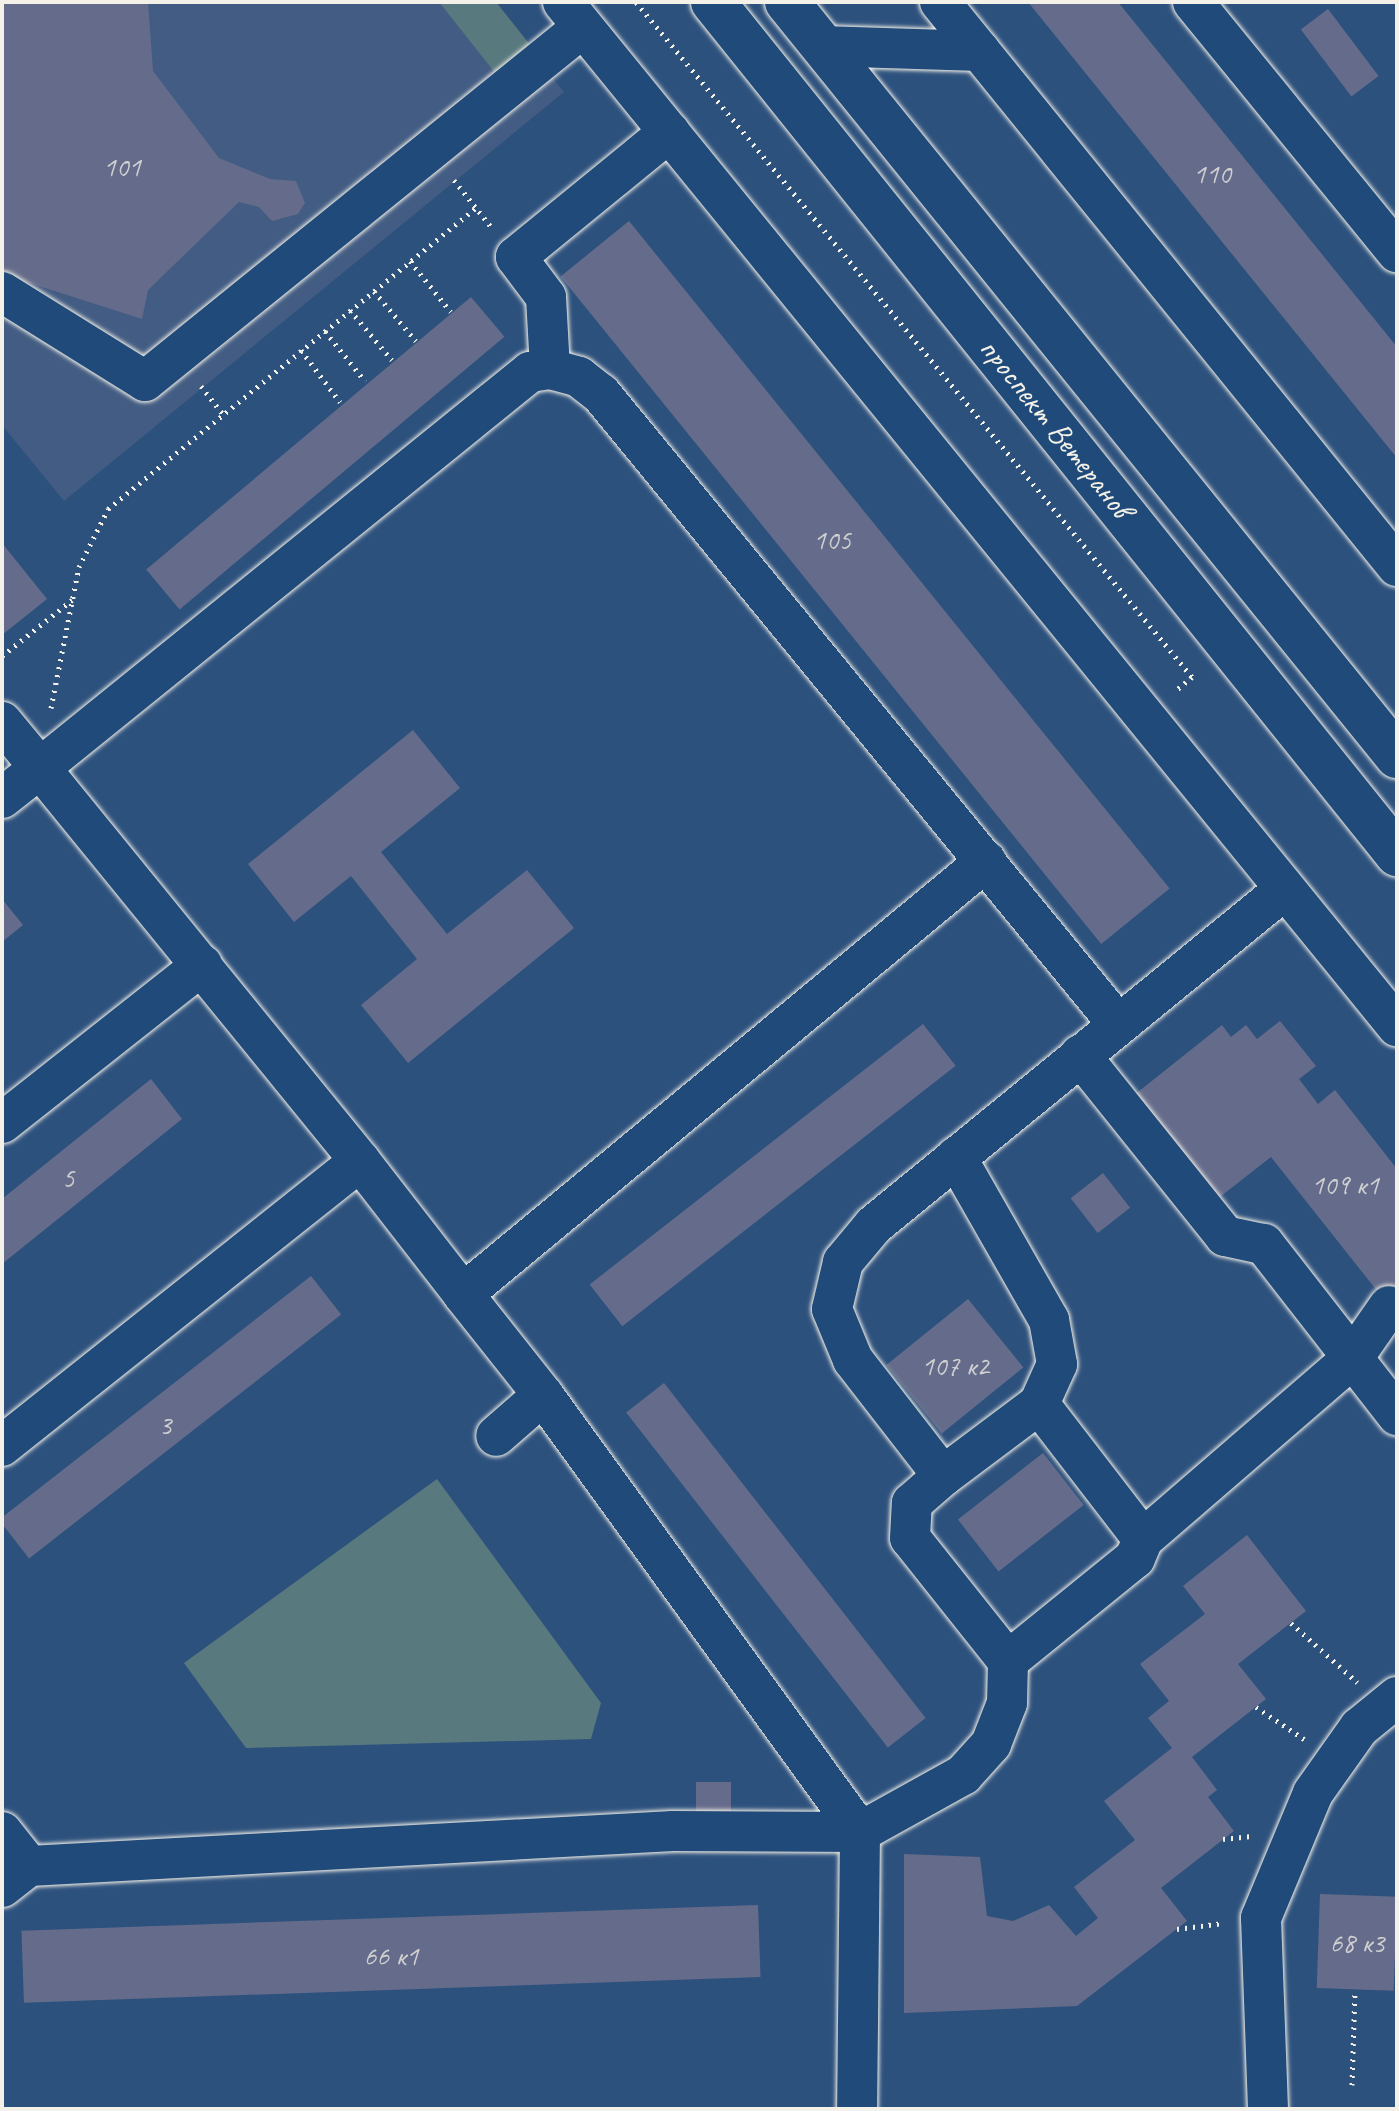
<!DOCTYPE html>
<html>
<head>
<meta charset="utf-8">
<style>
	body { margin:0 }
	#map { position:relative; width:1399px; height:2111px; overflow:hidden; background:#2d517d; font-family:Caveat,sans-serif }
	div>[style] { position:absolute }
	.built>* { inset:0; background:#425c83 }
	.green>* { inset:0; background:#58797e }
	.building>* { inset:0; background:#656c8b; transform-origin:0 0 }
	.path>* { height:5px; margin-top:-2.5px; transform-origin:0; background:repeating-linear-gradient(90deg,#f4f1e8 0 2px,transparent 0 8px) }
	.roads { filter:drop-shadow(0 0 2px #f4f1e8) drop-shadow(0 0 2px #f4f1e8) }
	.minor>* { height:40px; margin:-20px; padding:0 20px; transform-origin:20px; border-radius:20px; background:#1f4a7a }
	.major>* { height:44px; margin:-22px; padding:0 22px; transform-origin:22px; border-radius:22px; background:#1f4a7a }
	span { translate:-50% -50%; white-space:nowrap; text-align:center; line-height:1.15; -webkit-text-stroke:7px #1f4a7a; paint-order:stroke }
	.number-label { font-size:28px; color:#d0d0d1 }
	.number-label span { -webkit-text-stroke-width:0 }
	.street-label { font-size:32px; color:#f4f1e8 }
	.frame { position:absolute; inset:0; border:4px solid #f4f1e8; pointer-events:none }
</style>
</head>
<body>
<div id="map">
	<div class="built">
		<i style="clip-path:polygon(2px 2px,491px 2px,564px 92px,64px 501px,2px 425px)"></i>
	</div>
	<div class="green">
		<i style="clip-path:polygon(439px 2px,496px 2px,531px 46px,496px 74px)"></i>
		<i style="clip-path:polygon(437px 1479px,601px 1703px,591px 1739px,246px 1748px,184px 1663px)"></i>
	</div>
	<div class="building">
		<i style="clip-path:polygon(2px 2px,148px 2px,153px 71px,219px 158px,270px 179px,296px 181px,305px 203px,298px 214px,272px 221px,259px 207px,239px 202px,148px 290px,142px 319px,11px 277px,2px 270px)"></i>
		<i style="clip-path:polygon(1028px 2px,1118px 2px,1397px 347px,1397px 458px)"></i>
		<i style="left:1328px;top:9px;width:84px;height:34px;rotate:53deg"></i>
		<i style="left:629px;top:221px;width:859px;height:88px;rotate:51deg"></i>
		<i style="left:471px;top:297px;width:52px;height:424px;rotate:50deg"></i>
		<i style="clip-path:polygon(2px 543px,47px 599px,2px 635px)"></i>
		<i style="clip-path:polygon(413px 730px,460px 788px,381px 852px,447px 934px,527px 870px,574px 928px,408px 1063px,361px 1005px,417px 959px,351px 876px,294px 922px,248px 864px)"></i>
		<i style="clip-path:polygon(2px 899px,23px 925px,2px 942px)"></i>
		<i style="clip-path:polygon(1280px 1021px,1316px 1066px,1299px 1079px,1318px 1104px,1335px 1090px,1397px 1169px,1397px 1316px,1271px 1157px,1216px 1200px,1133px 1096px,1222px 1025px,1231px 1037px,1246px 1025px,1257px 1039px)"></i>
		<i style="left:923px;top:1024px;width:53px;height:423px;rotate:52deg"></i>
		<i style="clip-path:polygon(151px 1079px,182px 1119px,2px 1264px,2px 1199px)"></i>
		<i style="left:1103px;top:1173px;width:44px;height:41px;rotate:52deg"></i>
		<i style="left:311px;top:1276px;width:49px;height:396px;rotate:52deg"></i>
		<i style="left:968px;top:1299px;width:88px;height:105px;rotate:51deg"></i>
		<i style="left:664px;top:1383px;width:425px;height:48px;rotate:52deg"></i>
		<i style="left:1043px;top:1453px;width:66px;height:108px;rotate:52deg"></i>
		<i style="clip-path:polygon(1247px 1535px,1306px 1611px,1238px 1664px,1266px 1699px,1192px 1757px,1217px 1790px,1208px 1797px,1234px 1831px,1161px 1888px,1187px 1921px,1077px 2006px,904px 2013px,904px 1854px,980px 1857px,987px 1916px,1013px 1921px,1049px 1905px,1076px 1936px,1098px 1918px,1074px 1887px,1135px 1840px,1104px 1801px,1172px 1748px,1148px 1718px,1169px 1701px,1140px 1664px,1205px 1614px,1183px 1586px)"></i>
		<i style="left:696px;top:1782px;width:35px;height:32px"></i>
		<i style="left:1320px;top:1894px;width:77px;height:94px;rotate:2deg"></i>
		<i style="left:758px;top:1905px;width:72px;height:737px;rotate:88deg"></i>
	</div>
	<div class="path">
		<i style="left:636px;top:2px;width:875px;rotate:50.52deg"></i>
		<i style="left:1192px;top:677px;width:23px;rotate:140deg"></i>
		<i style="left:454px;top:180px;width:61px;rotate:51.6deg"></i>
		<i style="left:410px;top:261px;width:65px;rotate:51.2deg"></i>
		<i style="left:374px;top:291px;width:65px;rotate:50deg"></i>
		<i style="left:350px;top:310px;width:65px;rotate:50deg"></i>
		<i style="left:325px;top:331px;width:64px;rotate:51.3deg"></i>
		<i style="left:301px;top:350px;width:65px;rotate:53.1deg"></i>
		<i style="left:201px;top:386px;width:36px;rotate:52deg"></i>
		<i style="left:2px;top:656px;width:90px;rotate:-38.7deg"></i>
		<i style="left:51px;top:708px;width:144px;rotate:-78.8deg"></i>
		<i style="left:79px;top:567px;width:65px;rotate:-63.4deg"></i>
		<i style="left:108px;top:509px;width:475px;rotate:-39.3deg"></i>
		<i style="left:1291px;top:1623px;width:89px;rotate:41.8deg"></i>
		<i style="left:1256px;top:1707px;width:58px;rotate:33.7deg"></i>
		<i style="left:1223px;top:1839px;width:31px;rotate:-6deg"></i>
		<i style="left:1177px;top:1929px;width:47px;rotate:-7.3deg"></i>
		<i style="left:1352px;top:2085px;width:95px;rotate:-88.2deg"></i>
	</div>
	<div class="roads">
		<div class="minor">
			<i style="left:563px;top:2px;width:1321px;rotate:50.84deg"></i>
			<i style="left:940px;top:2px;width:726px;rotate:50.98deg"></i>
			<i style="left:1193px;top:2px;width:323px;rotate:50.8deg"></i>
			<i style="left:821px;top:46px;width:159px;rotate:1.8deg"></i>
			<i style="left:2px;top:292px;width:168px;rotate:31.9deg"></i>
			<i style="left:145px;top:381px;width:563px;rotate:-38.95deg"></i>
			<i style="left:550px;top:369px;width:72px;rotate:-93.2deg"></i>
			<i style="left:546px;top:297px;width:50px;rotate:-126.9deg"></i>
			<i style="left:516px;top:257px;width:198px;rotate:-39.2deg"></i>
			<i style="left:2px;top:722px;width:60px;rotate:50.4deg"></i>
			<i style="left:40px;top:768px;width:630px;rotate:-38.94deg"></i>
			<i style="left:530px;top:372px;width:20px;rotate:-9deg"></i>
			<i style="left:550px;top:369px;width:30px;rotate:15deg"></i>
			<i style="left:579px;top:377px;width:28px;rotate:38deg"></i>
			<i style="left:601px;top:394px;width:815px;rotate:50.63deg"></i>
			<i style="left:2px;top:798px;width:48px;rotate:-38.3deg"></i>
			<i style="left:40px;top:768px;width:507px;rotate:50.85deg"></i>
			<i style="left:360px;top:1161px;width:458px;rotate:141.5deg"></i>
			<i style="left:1080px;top:1055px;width:232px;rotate:51.3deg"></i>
			<i style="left:1225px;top:1236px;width:40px;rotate:12deg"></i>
			<i style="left:1264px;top:1244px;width:217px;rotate:52.1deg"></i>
			<i style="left:2px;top:1123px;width:255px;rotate:-38.3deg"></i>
			<i style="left:956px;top:1157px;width:188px;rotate:60.3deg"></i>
			<i style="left:1049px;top:1320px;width:45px;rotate:79.7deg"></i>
			<i style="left:1057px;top:1364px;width:44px;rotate:114.2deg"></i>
			<i style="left:360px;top:1161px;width:168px;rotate:52.2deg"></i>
			<i style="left:463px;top:1294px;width:679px;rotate:-39.62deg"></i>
			<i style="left:463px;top:1294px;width:129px;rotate:51.6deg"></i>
			<i style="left:543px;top:1395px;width:62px;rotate:138.9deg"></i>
			<i style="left:543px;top:1395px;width:540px;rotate:54.04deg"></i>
			<i style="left:860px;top:1832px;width:277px;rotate:90.6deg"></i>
			<i style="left:943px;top:1476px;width:120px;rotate:-36.9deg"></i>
			<i style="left:1039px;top:1404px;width:170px;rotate:52.4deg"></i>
			<i style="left:1143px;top:1539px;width:21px;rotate:113deg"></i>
			<i style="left:1135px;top:1558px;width:164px;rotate:141deg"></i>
			<i style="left:1143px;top:1539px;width:277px;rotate:-40.8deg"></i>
			<i style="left:1353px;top:1358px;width:63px;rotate:-55.3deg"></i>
			<i style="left:2px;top:1832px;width:43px;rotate:51.5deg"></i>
			<i style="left:29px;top:1866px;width:34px;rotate:142deg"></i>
			<i style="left:29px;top:1866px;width:645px;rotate:-3.11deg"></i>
			<i style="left:673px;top:1831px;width:187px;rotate:0.3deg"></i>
			<i style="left:860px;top:1832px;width:118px;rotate:-29deg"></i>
			<i style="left:963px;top:1775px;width:42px;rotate:-47.9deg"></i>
			<i style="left:991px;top:1744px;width:44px;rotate:-68.7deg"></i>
			<i style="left:1007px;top:1703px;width:42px;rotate:-88.6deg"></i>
			<i style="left:1008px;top:1661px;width:157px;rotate:-128.5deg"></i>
			<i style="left:910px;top:1538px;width:35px;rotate:-87deg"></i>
			<i style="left:912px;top:1503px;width:41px;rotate:-41.1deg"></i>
			<i style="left:943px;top:1476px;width:147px;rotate:-127.8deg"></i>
			<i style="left:853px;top:1360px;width:55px;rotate:-112.4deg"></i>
			<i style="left:832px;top:1309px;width:48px;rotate:-76.8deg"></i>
			<i style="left:843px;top:1262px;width:48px;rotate:-50deg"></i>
			<i style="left:874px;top:1225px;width:529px;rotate:-39.25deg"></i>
			<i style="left:1268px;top:2109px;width:191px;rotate:-92.1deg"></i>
			<i style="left:1261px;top:1918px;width:135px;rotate:-67.4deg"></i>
			<i style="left:1313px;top:1793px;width:80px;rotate:-54.7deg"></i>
			<i style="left:1359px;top:1728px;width:49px;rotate:-39.2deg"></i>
		</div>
		<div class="major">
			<i style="left:713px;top:2px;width:1093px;rotate:51.24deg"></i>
			<i style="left:787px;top:2px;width:970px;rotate:51.03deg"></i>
		</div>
	</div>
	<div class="number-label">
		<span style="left:122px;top:167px">101</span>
		<span style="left:1212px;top:174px">110</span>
		<span style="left:832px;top:540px">105</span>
		<span style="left:68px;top:1178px">5</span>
		<span style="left:1345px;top:1185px">109 к1</span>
		<span style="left:955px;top:1366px">107 к2</span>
		<span style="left:165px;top:1425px">3</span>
		<span style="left:1357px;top:1943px">68 к3</span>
		<span style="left:391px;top:1956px">66 к1</span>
	</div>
	<div class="street-label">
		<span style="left:1055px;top:428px;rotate:51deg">проспект Ветеранов</span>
	</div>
	<div class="frame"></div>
</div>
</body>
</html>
